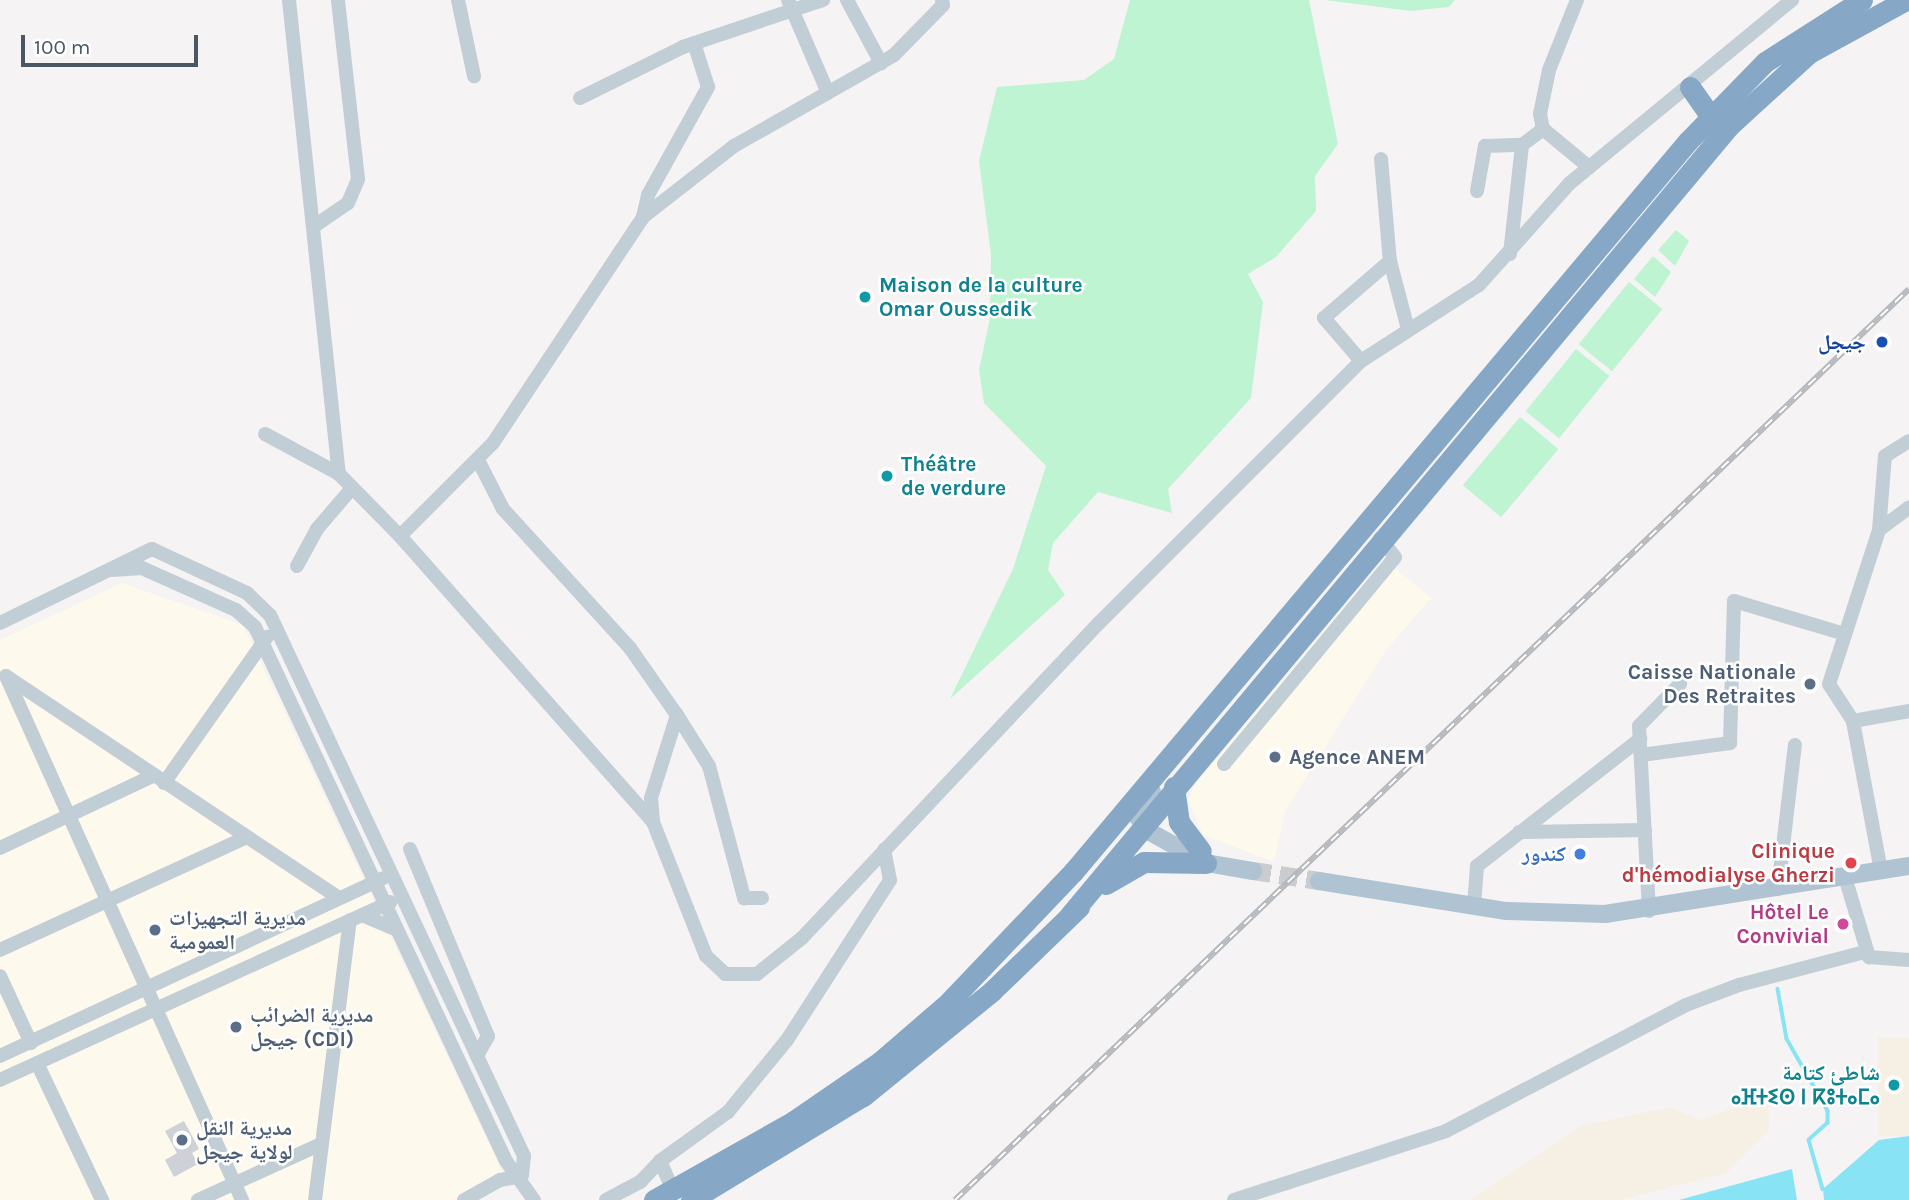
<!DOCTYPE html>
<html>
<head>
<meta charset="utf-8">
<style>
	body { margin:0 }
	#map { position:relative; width:1909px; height:1200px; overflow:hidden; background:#f5f3f3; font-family:Karla,"Noto Naskh Arabic","Noto Sans Tifinagh",sans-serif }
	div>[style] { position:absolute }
	.commercial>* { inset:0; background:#fef9ed }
	.green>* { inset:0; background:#bff4d2; transform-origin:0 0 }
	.sand>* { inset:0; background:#f6efe3; transform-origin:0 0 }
	.water>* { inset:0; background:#88e3f5 }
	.stream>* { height:3.5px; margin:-1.75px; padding:0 1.75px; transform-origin:1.75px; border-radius:1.75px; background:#88e3f5 }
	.building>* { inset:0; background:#ced2d8 }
	.major-tunnel>* { height:18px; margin-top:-9px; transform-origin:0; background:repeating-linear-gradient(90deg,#cacccf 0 18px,transparent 0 27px) }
	.minor>* { height:14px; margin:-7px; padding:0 7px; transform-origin:7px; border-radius:7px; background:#c2ced5 }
	.major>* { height:18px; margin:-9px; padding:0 9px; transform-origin:9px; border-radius:9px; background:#b0c3d3 }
	.highway>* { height:21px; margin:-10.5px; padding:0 10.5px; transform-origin:10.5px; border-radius:10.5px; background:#86a7c5 }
	.rail>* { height:6px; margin-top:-3px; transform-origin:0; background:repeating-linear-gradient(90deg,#fff 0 10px,#b4b8bd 0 20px); box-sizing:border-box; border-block:2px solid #b4b8bd }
	.dots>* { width:19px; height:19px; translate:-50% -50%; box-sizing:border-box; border:4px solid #fff; border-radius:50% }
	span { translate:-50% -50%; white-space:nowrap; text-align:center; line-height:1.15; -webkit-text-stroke:5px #fff; paint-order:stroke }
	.culture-label { font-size:21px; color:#0d838f; font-weight:700 }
	.left { translate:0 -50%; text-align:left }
	.right { translate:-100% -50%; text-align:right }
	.transit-label { font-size:21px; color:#164399; font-weight:700 }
	.service-label { font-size:21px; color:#4e5e75; font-weight:700 }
	.health-label { font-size:21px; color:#be3a42; font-weight:700 }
	.shop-label { font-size:21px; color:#366cbe; font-weight:700 }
	.hotel-label { font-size:21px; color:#b23c85; font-weight:700 }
	.scale { position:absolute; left:21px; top:35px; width:177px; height:32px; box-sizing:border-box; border:4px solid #485762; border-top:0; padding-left:9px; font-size:21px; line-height:24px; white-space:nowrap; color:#485762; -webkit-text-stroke:5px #fff; paint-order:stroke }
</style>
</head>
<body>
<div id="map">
	<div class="commercial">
		<i style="clip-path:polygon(1384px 559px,1431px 598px,1386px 650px,1285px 811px,1274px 862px,1203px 835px,1188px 799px,1197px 782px)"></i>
		<i style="clip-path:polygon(122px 583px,243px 625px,505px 1178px,460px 1200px,0 1200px,0 640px)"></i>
	</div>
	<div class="green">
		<i style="clip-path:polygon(1130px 0,1309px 0,1338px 144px,1315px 176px,1316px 211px,1276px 257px,1248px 274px,1263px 302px,1251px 398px,1168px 489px,1172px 513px,1098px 492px,1053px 543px,1048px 570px,1065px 595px,950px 699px,1013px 569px,1046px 466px,984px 403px,979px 370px,990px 318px,991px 255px,979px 161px,997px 87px,1084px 80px,1114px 59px)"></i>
		<i style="clip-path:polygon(1325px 0,1455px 0,1449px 7px,1411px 11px)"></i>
		<i style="clip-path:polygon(1676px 230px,1689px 241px,1675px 266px,1658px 250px)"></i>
		<i style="clip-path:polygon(1653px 256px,1671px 272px,1655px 297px,1634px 279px)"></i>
		<i style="left:1629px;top:282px;width:43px;height:80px;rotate:39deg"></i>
		<i style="left:1576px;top:349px;width:43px;height:80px;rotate:39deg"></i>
		<i style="left:1520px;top:417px;width:50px;height:89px;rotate:40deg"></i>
	</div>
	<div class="sand">
		<i style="left:1909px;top:1037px;width:99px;height:31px;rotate:90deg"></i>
		<i style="clip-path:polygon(1768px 1096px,1769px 1130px,1726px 1173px,1619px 1200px,1470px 1200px,1582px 1126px,1670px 1107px,1700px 1120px)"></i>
	</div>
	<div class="water">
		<i style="clip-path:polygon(1909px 1136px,1909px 1200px,1824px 1200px,1823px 1189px,1879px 1140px)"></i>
		<i style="clip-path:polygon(1792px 1169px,1797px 1200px,1679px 1200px)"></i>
	</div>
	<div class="stream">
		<i style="left:1778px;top:989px;width:51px;rotate:79.8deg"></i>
		<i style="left:1787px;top:1039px;width:83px;rotate:60.3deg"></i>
		<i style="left:1828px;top:1111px;width:12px;rotate:90deg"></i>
		<i style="left:1828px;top:1123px;width:25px;rotate:138deg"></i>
		<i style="left:1809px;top:1140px;width:51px;rotate:74.1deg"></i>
	</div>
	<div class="building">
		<i style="clip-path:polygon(184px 1121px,199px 1149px,192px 1153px,198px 1164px,174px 1177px,165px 1160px,177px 1153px,165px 1131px)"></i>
	</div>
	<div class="major-tunnel">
		<i style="left:1253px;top:871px;width:67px;rotate:8.6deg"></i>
	</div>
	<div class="minor">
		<i style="left:289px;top:0;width:477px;rotate:84deg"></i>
		<i style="left:339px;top:474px;width:87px;rotate:45.5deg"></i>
		<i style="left:400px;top:536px;width:382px;rotate:48.5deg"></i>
		<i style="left:458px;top:0;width:78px;rotate:78.1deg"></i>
		<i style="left:788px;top:0;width:101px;rotate:66.7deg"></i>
		<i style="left:847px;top:0;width:72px;rotate:61.6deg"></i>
		<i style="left:1577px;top:0;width:75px;rotate:111.8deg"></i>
		<i style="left:1549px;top:70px;width:45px;rotate:101.6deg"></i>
		<i style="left:1540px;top:114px;width:15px;rotate:79deg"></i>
		<i style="left:1543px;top:129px;width:60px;rotate:39.6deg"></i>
		<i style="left:580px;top:98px;width:115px;rotate:-26.3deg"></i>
		<i style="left:683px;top:47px;width:148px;rotate:-18.6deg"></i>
		<i style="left:1381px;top:159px;width:102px;rotate:85deg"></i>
		<i style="left:1390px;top:261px;width:70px;rotate:75.2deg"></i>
		<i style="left:1477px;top:191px;width:46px;rotate:-79.9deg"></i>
		<i style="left:1485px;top:146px;width:37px;rotate:-2deg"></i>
		<i style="left:643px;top:217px;width:23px;rotate:-77deg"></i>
		<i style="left:648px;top:195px;width:124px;rotate:-60.9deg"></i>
		<i style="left:708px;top:87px;width:46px;rotate:-107.7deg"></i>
		<i style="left:313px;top:227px;width:42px;rotate:-34.4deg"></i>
		<i style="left:348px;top:203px;width:26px;rotate:-67deg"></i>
		<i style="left:358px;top:179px;width:180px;rotate:-96.4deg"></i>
		<i style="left:1510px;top:254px;width:110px;rotate:-83.7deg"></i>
		<i style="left:1522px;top:145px;width:26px;rotate:-37deg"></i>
		<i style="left:1361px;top:361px;width:57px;rotate:-130.7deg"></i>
		<i style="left:1324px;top:318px;width:87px;rotate:-40.8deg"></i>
		<i style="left:265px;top:434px;width:84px;rotate:28.4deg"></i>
		<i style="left:478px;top:460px;width:55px;rotate:63deg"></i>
		<i style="left:503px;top:509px;width:188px;rotate:47.6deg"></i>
		<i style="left:630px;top:648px;width:82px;rotate:55deg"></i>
		<i style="left:677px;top:715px;width:60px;rotate:57.9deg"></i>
		<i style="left:709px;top:766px;width:137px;rotate:75.1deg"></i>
		<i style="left:744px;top:898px;width:18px"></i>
		<i style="left:1879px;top:530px;width:38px;rotate:-37deg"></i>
		<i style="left:400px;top:536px;width:132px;rotate:-45deg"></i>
		<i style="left:493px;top:443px;width:271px;rotate:-56.4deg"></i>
		<i style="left:643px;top:217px;width:115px;rotate:-38deg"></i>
		<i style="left:734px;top:146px;width:184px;rotate:-29.6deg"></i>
		<i style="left:894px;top:55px;width:70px;rotate:-45.6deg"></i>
		<i style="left:943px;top:5px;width:5px;rotate:-101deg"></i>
		<i style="left:297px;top:566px;width:42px;rotate:-61.6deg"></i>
		<i style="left:317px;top:529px;width:54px;rotate:-49.5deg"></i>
		<i style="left:112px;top:570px;width:30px;rotate:-4deg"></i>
		<i style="left:142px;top:568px;width:103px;rotate:24.1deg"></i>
		<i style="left:236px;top:610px;width:25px;rotate:42deg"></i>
		<i style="left:255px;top:627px;width:590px;rotate:64.82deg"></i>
		<i style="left:506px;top:1161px;width:48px;rotate:54.3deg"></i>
		<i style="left:0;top:623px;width:169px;rotate:-26deg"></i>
		<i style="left:152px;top:549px;width:105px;rotate:24.9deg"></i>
		<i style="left:247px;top:593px;width:32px;rotate:44deg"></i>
		<i style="left:270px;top:615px;width:598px;rotate:64.85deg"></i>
		<i style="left:524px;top:1156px;width:20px;rotate:96deg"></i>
		<i style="left:6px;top:676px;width:575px;rotate:65.75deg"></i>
		<i style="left:6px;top:676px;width:400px;rotate:33.7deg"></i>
		<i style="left:677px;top:715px;width:87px;rotate:107.4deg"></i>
		<i style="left:651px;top:798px;width:24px;rotate:85deg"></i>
		<i style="left:653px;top:822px;width:144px;rotate:68.4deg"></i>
		<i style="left:706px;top:956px;width:26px;rotate:43deg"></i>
		<i style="left:725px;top:974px;width:32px"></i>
		<i style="left:757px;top:974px;width:58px;rotate:-38.7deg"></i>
		<i style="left:802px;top:938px;width:433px;rotate:-46.7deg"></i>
		<i style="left:1099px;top:623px;width:371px;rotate:-45deg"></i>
		<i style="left:1361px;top:361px;width:140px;rotate:-32.8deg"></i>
		<i style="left:1479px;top:285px;width:137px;rotate:-48.3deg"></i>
		<i style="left:1570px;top:183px;width:288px;rotate:-39.5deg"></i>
		<i style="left:1853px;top:721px;width:57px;rotate:-10.1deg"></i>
		<i style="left:1641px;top:755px;width:90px;rotate:-7.7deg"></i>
		<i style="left:1730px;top:743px;width:142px;rotate:-88.4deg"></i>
		<i style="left:1734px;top:601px;width:116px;rotate:16.6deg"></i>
		<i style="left:1224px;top:764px;width:268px;rotate:-50.4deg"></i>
		<i style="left:1395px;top:557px;width:24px;rotate:-128deg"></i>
		<i style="left:164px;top:783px;width:179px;rotate:-54.8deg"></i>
		<i style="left:1519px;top:832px;width:126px;rotate:-0.9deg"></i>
		<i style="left:0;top:848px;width:166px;rotate:-25.3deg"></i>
		<i style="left:410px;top:849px;width:203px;rotate:67.4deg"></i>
		<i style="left:488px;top:1036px;width:23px;rotate:119deg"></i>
		<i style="left:1881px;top:871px;width:153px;rotate:-100.6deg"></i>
		<i style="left:1853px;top:721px;width:44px;rotate:-123deg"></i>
		<i style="left:1829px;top:684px;width:162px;rotate:-72deg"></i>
		<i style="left:1879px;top:530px;width:74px;rotate:-85.4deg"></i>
		<i style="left:1885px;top:456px;width:28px;rotate:-32deg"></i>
		<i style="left:1845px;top:877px;width:84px;rotate:73.3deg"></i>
		<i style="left:1869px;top:957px;width:40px;rotate:4.3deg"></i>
		<i style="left:1778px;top:889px;width:145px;rotate:-83.3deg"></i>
		<i style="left:1474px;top:906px;width:40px;rotate:-85.7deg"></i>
		<i style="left:1477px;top:866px;width:207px;rotate:-37.9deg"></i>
		<i style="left:1649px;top:911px;width:185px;rotate:-93.1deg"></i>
		<i style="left:1639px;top:726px;width:59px;rotate:-45.7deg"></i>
		<i style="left:362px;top:915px;width:36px;rotate:23deg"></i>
		<i style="left:0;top:950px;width:269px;rotate:-24.6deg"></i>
		<i style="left:0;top:976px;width:74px;rotate:65.2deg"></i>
		<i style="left:0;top:1056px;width:422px;rotate:-24.9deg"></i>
		<i style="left:37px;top:1063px;width:152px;rotate:64.6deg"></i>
		<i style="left:0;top:1080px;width:429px;rotate:-24.5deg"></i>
		<i style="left:673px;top:1191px;width:33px;rotate:-113deg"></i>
		<i style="left:660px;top:1161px;width:84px;rotate:-35.8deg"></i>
		<i style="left:728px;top:1112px;width:93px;rotate:-50.7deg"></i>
		<i style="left:787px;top:1040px;width:190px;rotate:-57.2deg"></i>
		<i style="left:890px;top:880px;width:31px;rotate:-101deg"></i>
		<i style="left:198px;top:1200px;width:135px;rotate:-24.5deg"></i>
		<i style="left:315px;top:1200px;width:282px;rotate:-82.9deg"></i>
		<i style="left:464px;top:1200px;width:41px;rotate:-29.1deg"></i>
		<i style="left:500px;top:1180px;width:22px;rotate:-10deg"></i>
		<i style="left:606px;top:1200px;width:40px;rotate:-28deg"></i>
		<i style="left:641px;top:1181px;width:28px;rotate:-46deg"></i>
		<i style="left:1234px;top:1200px;width:223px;rotate:-18deg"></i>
		<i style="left:1446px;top:1131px;width:271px;rotate:-27.7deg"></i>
		<i style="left:1686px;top:1005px;width:57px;rotate:-20.7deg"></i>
		<i style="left:1739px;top:985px;width:130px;rotate:-14.7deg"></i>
	</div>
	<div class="major">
		<i style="left:1152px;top:792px;width:29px;rotate:119deg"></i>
		<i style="left:1138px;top:817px;width:19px;rotate:51deg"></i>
		<i style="left:1150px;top:832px;width:64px;rotate:29deg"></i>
		<i style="left:1206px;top:863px;width:48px;rotate:9.7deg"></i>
		<i style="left:1319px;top:881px;width:190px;rotate:9.1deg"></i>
		<i style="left:1507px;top:911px;width:98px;rotate:1.8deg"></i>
		<i style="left:1605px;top:914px;width:308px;rotate:-9deg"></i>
	</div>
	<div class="highway">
		<i style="left:1690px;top:87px;width:37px;rotate:55deg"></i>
		<i style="left:1174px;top:787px;width:35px;rotate:82deg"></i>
		<i style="left:1179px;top:822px;width:36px;rotate:53deg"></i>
		<i style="left:1106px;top:884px;width:44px;rotate:-30.1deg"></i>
		<i style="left:1144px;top:862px;width:62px;rotate:0.9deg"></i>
		<i style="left:1070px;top:915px;width:1028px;rotate:-50.13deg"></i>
		<i style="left:1729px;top:126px;width:108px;rotate:-42.4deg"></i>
		<i style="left:1809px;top:53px;width:111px;rotate:-28.7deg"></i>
		<i style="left:654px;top:1200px;width:161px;rotate:-29.4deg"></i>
		<i style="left:794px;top:1121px;width:106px;rotate:-34.6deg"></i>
		<i style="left:881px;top:1061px;width:90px;rotate:-40.9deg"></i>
		<i style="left:949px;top:1002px;width:180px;rotate:-46.4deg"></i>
		<i style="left:1073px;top:872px;width:955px;rotate:-49.93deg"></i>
		<i style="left:1688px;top:141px;width:110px;rotate:-45.7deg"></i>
		<i style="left:1765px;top:62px;width:115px;rotate:-32.6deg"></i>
		<i style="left:691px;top:1200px;width:201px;rotate:-31.2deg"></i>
		<i style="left:863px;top:1096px;width:166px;rotate:-39.1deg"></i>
		<i style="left:992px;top:991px;width:121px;rotate:-44deg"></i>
	</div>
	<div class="rail">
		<i style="left:955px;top:1200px;width:1319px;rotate:-43.68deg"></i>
	</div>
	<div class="dots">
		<i style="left:865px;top:297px;background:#0f9aa8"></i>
		<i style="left:1882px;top:342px;background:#1a4fb4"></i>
		<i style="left:887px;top:476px;background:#0f9aa8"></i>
		<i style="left:1810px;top:684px;background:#5c6f8a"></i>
		<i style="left:1275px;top:757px;background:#5c6f8a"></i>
		<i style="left:1580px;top:854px;background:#3f7fe0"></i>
		<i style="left:1851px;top:863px;background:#e0444e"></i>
		<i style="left:1843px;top:924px;background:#d1479c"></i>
		<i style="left:155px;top:930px;background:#5c6f8a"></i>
		<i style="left:236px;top:1027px;background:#5c6f8a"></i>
		<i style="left:1894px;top:1085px;background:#0f9aa8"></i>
		<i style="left:182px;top:1140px;background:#5c6f8a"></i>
	</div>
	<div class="culture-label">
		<span class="left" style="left:879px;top:297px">Maison de la culture<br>Omar Oussedik</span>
		<span class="left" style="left:901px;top:476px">Théâtre<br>de verdure</span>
		<span class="right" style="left:1880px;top:1085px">شاطئ كتامة<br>ⴰⴼⵜⵉⵙ ⵏ ⴽⵓⵜⴰⵎⴰ</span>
	</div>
	<div class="transit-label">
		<span class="right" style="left:1866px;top:342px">جيجل</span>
	</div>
	<div class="service-label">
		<span class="right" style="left:1796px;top:684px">Caisse Nationale<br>Des Retraites</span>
		<span class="left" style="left:1289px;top:757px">Agence ANEM</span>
		<span class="left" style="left:169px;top:930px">مديرية التجهيزات<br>العمومية</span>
		<span class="left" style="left:250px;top:1027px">مديرية الضرائب<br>جيجل (CDI)</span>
		<span class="left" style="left:196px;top:1140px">مديرية النقل<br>لولاية جيجل</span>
	</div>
	<div class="health-label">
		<span class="right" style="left:1835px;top:863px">Clinique<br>d'hémodialyse Gherzi</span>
	</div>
	<div class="shop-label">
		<span class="right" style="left:1566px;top:854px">كندور</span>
	</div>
	<div class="hotel-label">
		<span class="right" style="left:1829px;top:924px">Hôtel Le<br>Convivial</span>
	</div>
	<div class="scale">100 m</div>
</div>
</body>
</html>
